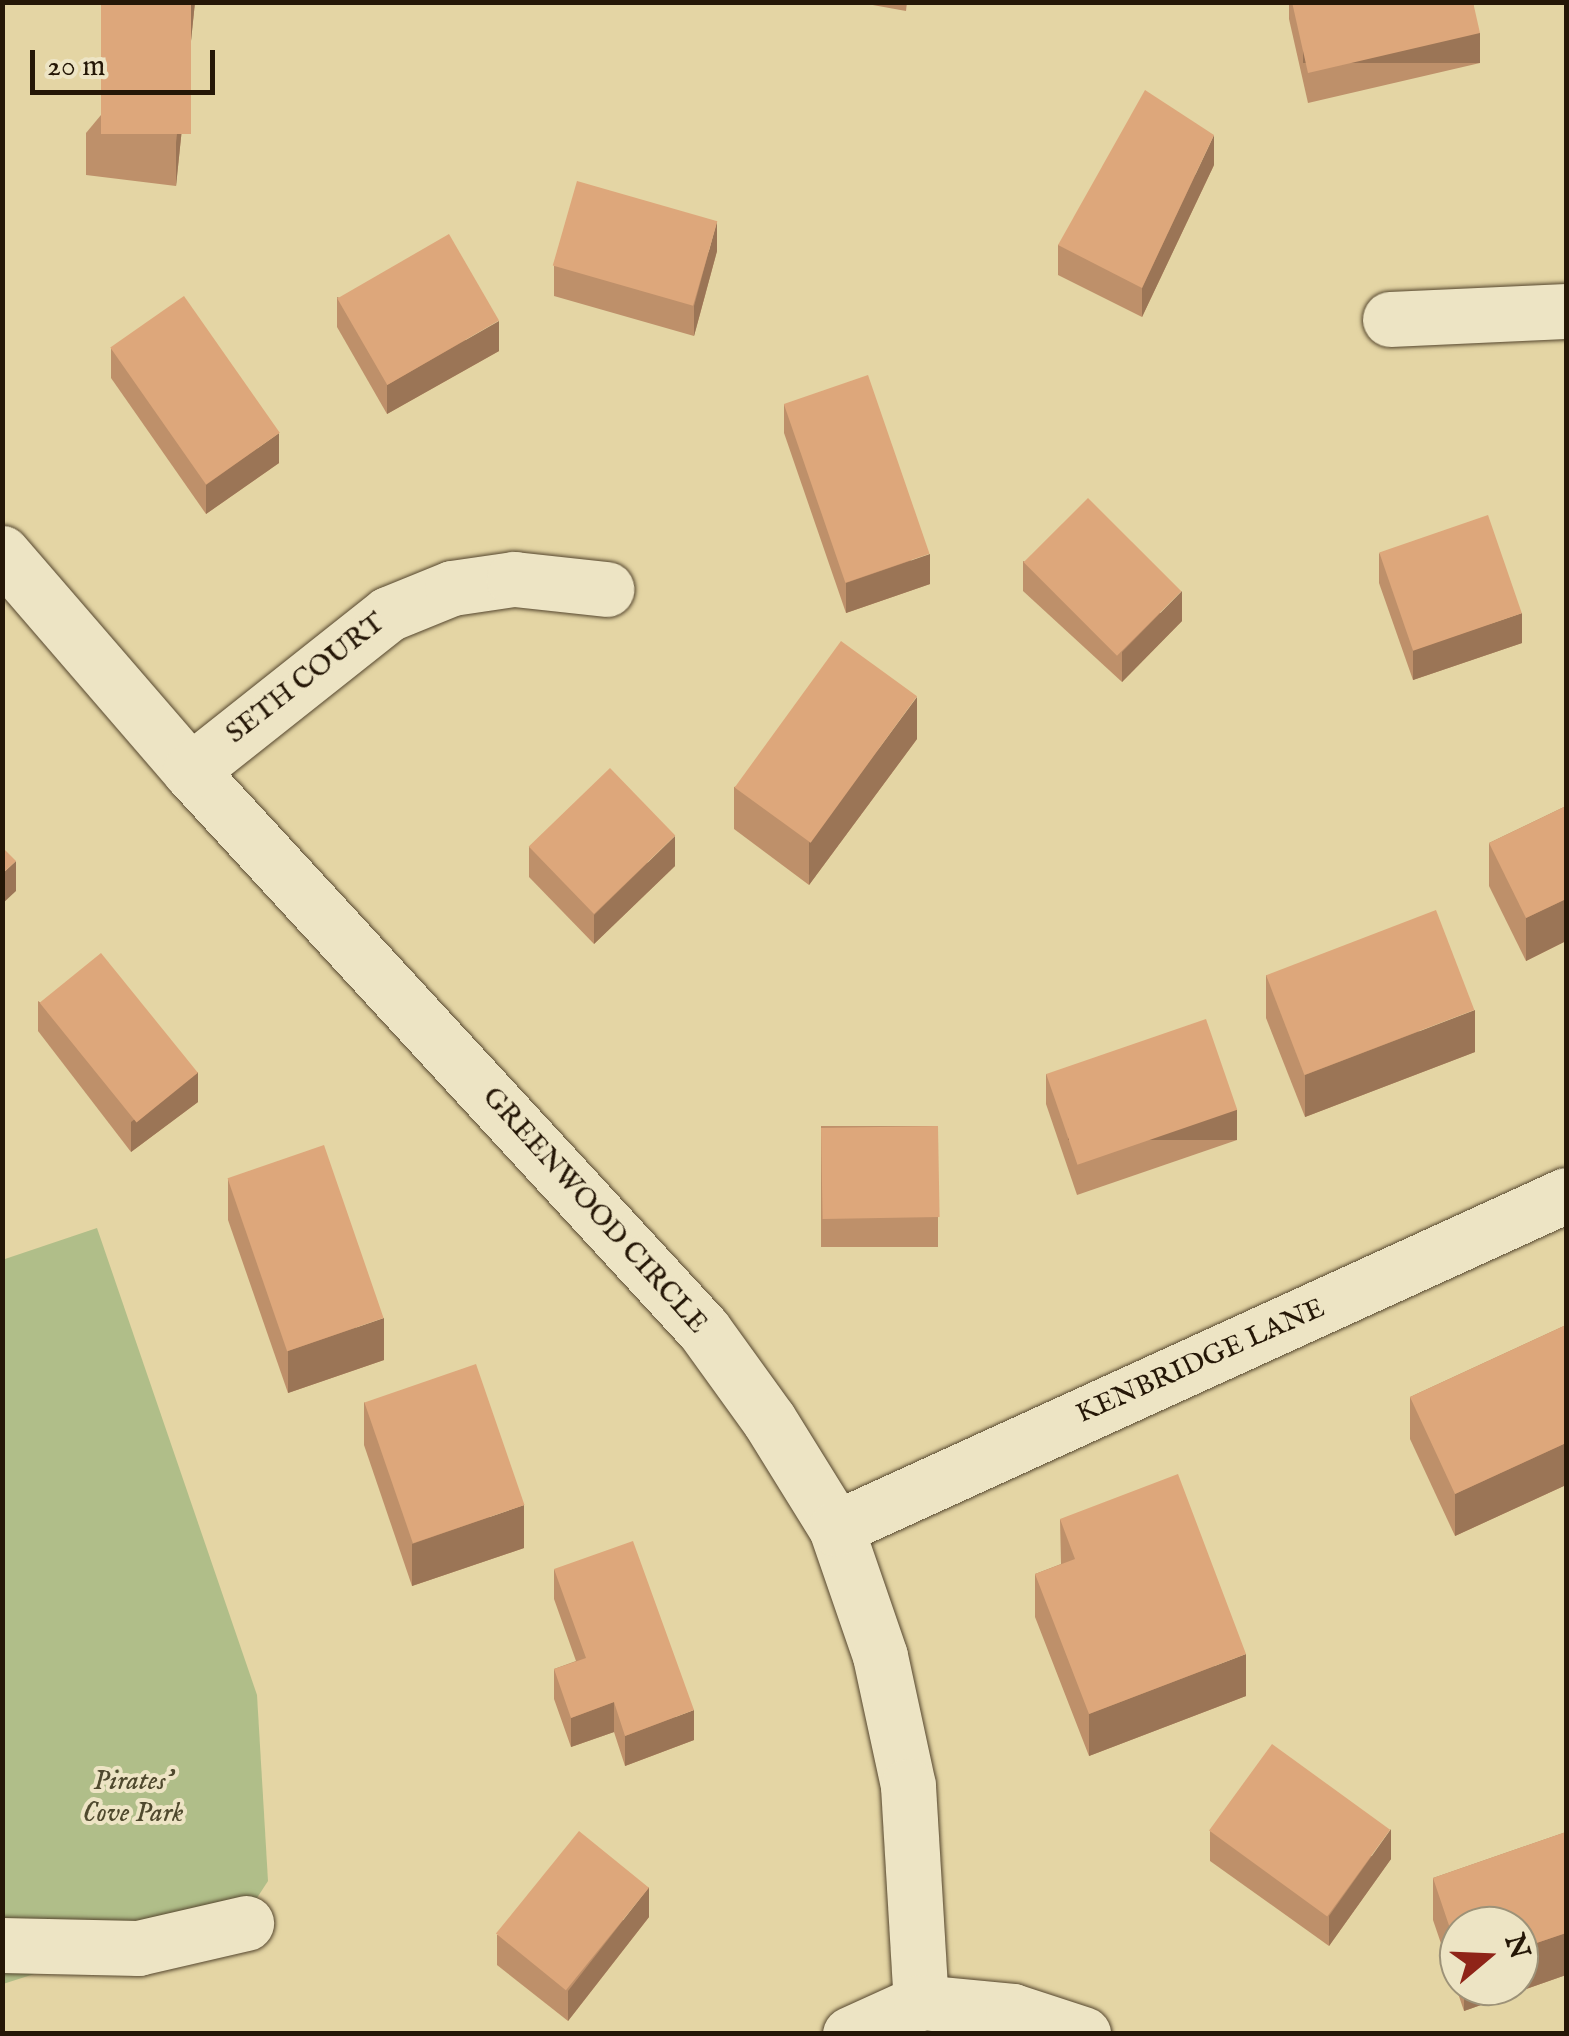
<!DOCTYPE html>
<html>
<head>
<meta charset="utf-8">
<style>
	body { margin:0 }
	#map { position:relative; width:1569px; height:2036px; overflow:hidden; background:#e4d5a4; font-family:"IM FELL English",serif }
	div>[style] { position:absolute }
	.green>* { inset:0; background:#b0be89 }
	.roads { filter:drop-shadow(0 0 2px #55462e) drop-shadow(0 0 2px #55462e) }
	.minor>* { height:55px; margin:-27.5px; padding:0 27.5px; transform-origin:27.5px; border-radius:27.5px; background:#ede4c4 }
	.wall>* { inset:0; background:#be906a; transform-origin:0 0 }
	.shaded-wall>* { inset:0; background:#9b7556; transform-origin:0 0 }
	.building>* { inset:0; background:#dda77b; transform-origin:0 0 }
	span { translate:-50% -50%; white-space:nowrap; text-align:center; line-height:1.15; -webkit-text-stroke:8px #ede4c4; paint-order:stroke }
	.street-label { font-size:28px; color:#251707 }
	.park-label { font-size:28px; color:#4f492e; font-style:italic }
	.frame { position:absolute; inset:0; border:5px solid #251707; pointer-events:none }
	.north { position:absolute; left:1439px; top:1906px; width:100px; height:100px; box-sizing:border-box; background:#ede4c4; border:2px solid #9d9278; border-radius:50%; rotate:71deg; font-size:28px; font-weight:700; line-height:40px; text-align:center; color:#251707 }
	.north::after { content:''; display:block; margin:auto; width:35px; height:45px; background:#8f2418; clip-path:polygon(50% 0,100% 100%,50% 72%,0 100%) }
	.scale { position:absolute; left:30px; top:50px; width:185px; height:45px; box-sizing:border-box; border:5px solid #251707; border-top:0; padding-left:12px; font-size:30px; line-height:35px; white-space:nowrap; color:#251707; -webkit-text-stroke:8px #ede4c4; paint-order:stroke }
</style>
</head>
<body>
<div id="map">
	<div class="green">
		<i style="clip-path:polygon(97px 1228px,257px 1695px,268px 1881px,253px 1904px,3px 1984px,2px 1260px)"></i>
	</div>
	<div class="roads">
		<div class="minor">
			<i style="left:1390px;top:319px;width:176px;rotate:-2.6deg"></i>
			<i style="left:2px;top:553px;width:288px;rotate:49.2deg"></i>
			<i style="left:190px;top:771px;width:759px;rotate:47.4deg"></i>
			<i style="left:704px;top:1330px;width:111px;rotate:54.2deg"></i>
			<i style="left:769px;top:1420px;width:127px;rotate:58.2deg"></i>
			<i style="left:836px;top:1528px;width:135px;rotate:71deg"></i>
			<i style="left:880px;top:1656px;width:133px;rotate:77.8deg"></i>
			<i style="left:908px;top:1786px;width:216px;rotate:86.6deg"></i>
			<i style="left:190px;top:771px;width:253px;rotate:-38.4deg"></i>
			<i style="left:388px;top:614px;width:69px;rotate:-22.1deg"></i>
			<i style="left:452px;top:588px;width:63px;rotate:-8.3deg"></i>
			<i style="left:514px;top:579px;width:93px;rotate:6.2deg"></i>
			<i style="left:836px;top:1528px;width:802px;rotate:-24.52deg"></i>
			<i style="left:2px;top:1945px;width:136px;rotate:1.3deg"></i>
			<i style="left:138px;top:1948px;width:111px;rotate:-13deg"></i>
			<i style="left:850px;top:2034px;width:78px;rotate:-24.3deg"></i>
			<i style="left:921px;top:2002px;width:92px;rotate:5.6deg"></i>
			<i style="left:1013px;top:2011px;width:74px;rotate:18.2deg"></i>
		</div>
	</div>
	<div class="wall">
		<i style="clip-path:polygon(195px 2px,176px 186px,86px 175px,86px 133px)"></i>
		<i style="clip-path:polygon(856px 2px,907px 2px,906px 11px)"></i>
		<i style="clip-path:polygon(1289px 2px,1473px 2px,1480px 63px,1308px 103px,1289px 19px)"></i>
		<i style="clip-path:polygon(1214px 165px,1142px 317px,1058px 275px,1058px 245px)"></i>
		<i style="clip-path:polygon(717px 251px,694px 336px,554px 296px,554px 266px)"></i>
		<i style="clip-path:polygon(337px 297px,499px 351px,387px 414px,337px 327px)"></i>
		<i style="clip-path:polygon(111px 348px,279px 463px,206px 514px,111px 378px)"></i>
		<i style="clip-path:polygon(784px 404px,930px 584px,846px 613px,784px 433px)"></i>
		<i style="clip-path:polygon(1379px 553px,1522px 643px,1413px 680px,1379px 583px)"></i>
		<i style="clip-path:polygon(1023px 561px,1182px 621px,1122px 682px,1023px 591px)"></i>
		<i style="clip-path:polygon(917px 739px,809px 885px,734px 829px,734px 787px)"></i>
		<i style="clip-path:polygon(1566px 806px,1566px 941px,1526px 961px,1489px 886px,1489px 843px)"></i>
		<i style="clip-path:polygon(529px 847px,675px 866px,594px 944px,529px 877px)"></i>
		<i style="clip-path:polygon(1266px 975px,1475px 1052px,1305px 1117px,1266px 1018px)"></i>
		<i style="clip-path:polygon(38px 1001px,198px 1102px,131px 1152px,38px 1031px)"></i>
		<i style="clip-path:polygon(1046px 1074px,1237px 1140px,1077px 1195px,1046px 1104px)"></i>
		<i style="left:938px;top:1126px;width:121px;height:117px;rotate:90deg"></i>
		<i style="clip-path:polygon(228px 1178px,384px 1360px,288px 1393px,228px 1220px)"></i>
		<i style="clip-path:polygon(1566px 1325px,1566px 1485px,1455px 1536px,1410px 1439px,1410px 1397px)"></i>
		<i style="clip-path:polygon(364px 1402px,524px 1548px,412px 1586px,364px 1445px)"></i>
		<i style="clip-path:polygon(1060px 1519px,1246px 1696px,1089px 1756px,1035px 1617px,1035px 1574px,1061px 1564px)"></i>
		<i style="clip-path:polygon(554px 1569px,694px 1740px,625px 1766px,614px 1732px,571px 1747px,554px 1699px,554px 1669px,576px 1661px,554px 1599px)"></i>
		<i style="clip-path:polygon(1210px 1831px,1391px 1859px,1329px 1946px,1210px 1861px)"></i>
		<i style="clip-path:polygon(evenodd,1566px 1832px,1566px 1975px,1464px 2011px,1433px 1920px,1433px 1878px,1566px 1832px,1459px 1926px,1519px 1986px,1459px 1986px,1459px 1926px)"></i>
		<i style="clip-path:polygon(649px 1917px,568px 2021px,497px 1965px,497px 1935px)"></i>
	</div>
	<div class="shaded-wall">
		<i style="clip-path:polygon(191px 2px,195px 2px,176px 186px,176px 143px)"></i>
		<i style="left:1480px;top:33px;width:30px;height:177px;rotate:90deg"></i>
		<i style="clip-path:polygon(1214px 135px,1214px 165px,1142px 317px,1142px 288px)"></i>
		<i style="clip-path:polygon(717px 221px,717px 251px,694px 336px,694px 306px)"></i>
		<i style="clip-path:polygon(499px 321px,499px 351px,387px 414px,387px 385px)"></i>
		<i style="clip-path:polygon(279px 433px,279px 463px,206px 514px,206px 485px)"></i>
		<i style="clip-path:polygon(930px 554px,930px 584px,846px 613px,846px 583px)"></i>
		<i style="clip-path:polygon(1182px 591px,1182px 621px,1122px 682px,1122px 652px)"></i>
		<i style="clip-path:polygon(1522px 613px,1522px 643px,1413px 680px,1413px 650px)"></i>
		<i style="clip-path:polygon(917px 697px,917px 739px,809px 885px,809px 843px)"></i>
		<i style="clip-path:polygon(675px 836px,675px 866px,594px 944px,594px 915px)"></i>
		<i style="clip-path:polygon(16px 861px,16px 891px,2px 904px,2px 874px)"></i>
		<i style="clip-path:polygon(1566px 899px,1566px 941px,1526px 961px,1526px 918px)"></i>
		<i style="clip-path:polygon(1475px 1010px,1475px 1052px,1305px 1117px,1305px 1075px)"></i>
		<i style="clip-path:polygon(198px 1072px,198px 1102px,131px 1152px,131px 1122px)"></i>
		<i style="left:1237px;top:1110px;width:30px;height:169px;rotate:90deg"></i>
		<i style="clip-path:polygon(384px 1318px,384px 1360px,288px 1393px,288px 1351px)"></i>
		<i style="clip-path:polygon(1566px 1443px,1566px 1485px,1455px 1536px,1455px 1494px)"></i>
		<i style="clip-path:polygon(524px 1505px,524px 1548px,412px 1586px,412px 1544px)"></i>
		<i style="clip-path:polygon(1246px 1654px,1246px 1696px,1089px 1756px,1089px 1714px)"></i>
		<i style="clip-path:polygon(614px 1702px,614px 1732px,571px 1747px,571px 1718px)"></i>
		<i style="clip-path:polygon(694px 1710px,694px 1740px,625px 1766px,625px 1736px)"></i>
		<i style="clip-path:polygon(1391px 1829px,1391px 1859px,1329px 1946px,1329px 1916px)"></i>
		<i style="clip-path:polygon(649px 1887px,649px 1917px,568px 2021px,568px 1991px)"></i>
		<i style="clip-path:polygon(1566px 1933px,1566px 1975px,1464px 2011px,1464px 1986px,1519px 1986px,1519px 1949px)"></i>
	</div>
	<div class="building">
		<i style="left:101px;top:2px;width:90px;height:132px"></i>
		<i style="clip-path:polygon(1292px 2px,1473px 2px,1480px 33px,1308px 73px)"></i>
		<i style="clip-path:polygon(1145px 90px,1214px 135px,1142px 288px,1058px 245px)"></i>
		<i style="left:577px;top:181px;width:146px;height:88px;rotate:16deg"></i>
		<i style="left:449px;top:234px;width:100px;height:129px;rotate:60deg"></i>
		<i style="left:184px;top:296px;width:167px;height:90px;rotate:55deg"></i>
		<i style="left:868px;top:375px;width:189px;height:89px;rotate:71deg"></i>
		<i style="left:1088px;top:498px;width:132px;height:91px;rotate:45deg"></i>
		<i style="left:1488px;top:515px;width:104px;height:115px;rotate:71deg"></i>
		<i style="left:841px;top:641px;width:94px;height:181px;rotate:36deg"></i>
		<i style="left:610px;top:768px;width:94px;height:113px;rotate:46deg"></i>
		<i style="clip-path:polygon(1566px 806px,1566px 899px,1526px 918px,1489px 843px)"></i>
		<i style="clip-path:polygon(2px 847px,16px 861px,2px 874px)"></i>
		<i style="left:1436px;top:910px;width:107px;height:182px;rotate:69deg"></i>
		<i style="left:101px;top:953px;width:154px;height:79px;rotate:51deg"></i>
		<i style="left:1206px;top:1019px;width:96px;height:169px;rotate:71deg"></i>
		<i style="left:938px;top:1126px;width:91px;height:117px;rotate:89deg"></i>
		<i style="left:324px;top:1145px;width:183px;height:102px;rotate:71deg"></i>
		<i style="clip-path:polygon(1566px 1325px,1566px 1443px,1455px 1494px,1410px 1397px)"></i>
		<i style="left:476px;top:1364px;width:149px;height:118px;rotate:71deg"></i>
		<i style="clip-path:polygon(1178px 1474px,1246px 1654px,1089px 1714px,1035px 1574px,1075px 1559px,1060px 1519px)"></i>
		<i style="clip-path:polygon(633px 1541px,694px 1710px,625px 1736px,614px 1702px,571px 1718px,554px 1669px,586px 1658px,554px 1569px)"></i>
		<i style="left:1272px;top:1744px;width:146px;height:107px;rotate:36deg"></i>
		<i style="left:579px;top:1831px;width:90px;height:132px;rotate:39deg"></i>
		<i style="clip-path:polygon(1566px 1832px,1566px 1933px,1519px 1949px,1519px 1926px,1459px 1926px,1459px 1955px,1433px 1878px)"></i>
	</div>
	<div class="street-label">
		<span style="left:306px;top:679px;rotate:-38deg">SETH COURT</span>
		<span style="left:594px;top:1211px;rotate:48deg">GREENWOOD CIRCLE</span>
		<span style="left:1201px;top:1362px;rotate:-24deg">KENBRIDGE LANE</span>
	</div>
	<div class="park-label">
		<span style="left:133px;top:1798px">Pirates'<br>Cove Park</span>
	</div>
	<div class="frame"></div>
	<div class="north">N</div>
	<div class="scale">20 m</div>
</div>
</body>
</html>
